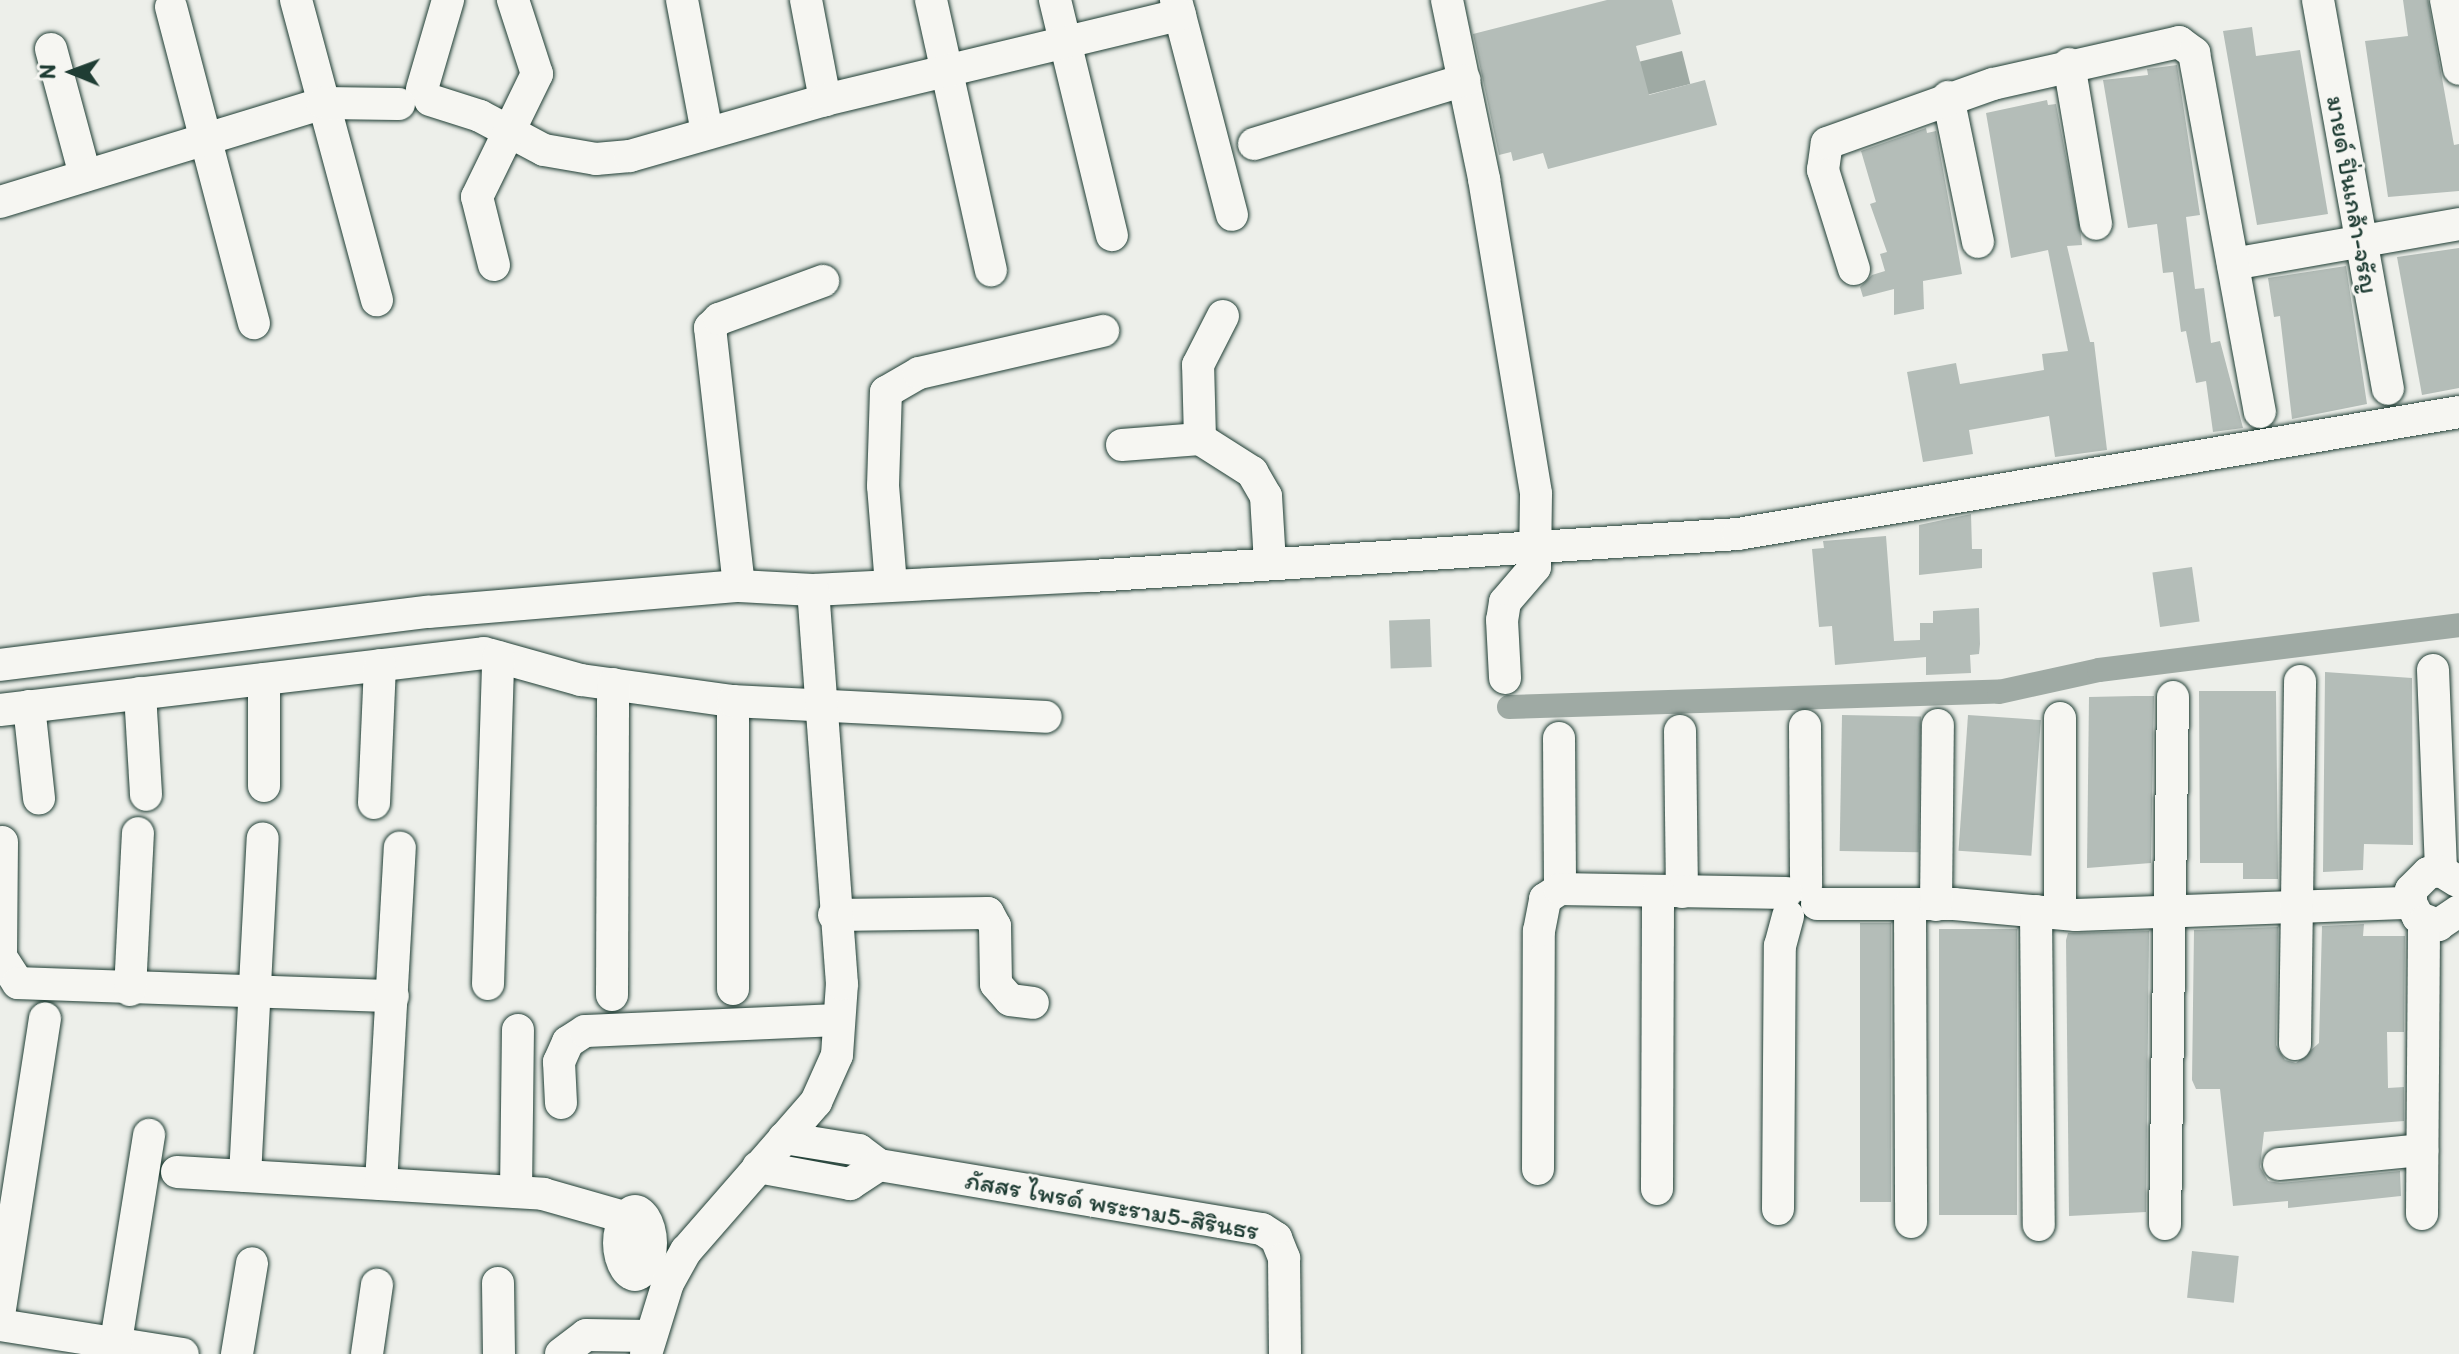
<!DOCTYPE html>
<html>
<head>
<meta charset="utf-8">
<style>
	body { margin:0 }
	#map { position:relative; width:2459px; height:1354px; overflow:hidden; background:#edefea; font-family:Itim,"Playpen Sans Thai",sans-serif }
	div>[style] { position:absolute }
	.water>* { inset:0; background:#9faaa4; transform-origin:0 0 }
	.canal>* { height:24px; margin:-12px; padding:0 12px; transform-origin:12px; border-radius:12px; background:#9faaa4 }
	.building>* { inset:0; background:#b4bdb8; transform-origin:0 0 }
	.roads { filter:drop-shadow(0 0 2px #1f3d34) drop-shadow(0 0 2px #1f3d34) }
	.minor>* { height:32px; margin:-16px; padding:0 16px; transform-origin:16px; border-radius:16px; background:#f6f6f2 }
	.minor>.ring { margin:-16px; padding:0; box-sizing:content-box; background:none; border:32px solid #f6f6f2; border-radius:50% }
	span { translate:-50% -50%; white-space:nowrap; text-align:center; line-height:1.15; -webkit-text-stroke:6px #f6f6f2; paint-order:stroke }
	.street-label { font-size:26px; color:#1f3d34 }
	.north { position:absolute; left:32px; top:32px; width:80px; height:80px; -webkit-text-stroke:6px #f6f6f2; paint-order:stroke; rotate:271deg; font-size:22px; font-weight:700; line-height:32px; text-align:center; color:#1f3d34 }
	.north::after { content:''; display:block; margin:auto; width:28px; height:36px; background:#1f3d34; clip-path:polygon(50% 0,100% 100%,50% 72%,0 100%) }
</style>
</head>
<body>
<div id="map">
	<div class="water">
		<i style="left:1682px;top:51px;width:34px;height:44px;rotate:76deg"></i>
	</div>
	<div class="canal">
		<i style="left:1509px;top:707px;width:490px;rotate:-1.8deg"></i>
		<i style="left:1999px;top:692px;width:102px;rotate:-12.4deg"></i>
		<i style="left:2099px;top:670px;width:363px;rotate:-7.1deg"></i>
	</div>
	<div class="building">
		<i style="clip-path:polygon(1607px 0,1672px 0,1681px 34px,1636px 46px,1649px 95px,1705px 80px,1717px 125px,1548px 169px,1543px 153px,1513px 161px,1511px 152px,1499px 155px,1473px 34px)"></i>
		<i style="clip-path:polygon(2403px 0,2428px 0,2454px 145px,2459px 144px,2459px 191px,2388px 197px,2365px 41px,2408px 36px)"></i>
		<i style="clip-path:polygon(2252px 27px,2256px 56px,2300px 50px,2328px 214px,2257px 225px,2223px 31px)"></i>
		<i style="clip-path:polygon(2177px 65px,2200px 215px,2186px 217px,2195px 289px,2204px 288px,2211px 343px,2220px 341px,2243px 428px,2213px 432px,2206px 381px,2196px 383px,2186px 331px,2181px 332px,2173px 272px,2163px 273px,2157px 224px,2128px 228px,2103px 80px,2148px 75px,2147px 69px)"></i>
		<i style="clip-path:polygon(2047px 100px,2048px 105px,2056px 104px,2081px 235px,2082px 245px,2067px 246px,2090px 342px,2094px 342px,2107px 450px,2055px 457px,2049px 416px,1969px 430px,1973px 454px,1923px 462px,1907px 372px,1956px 363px,1960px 384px,2044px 370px,2042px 354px,2068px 351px,2048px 250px,2011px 258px,1986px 113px)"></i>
		<i style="clip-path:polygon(1926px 128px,1927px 133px,1936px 131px,1962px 274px,1923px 281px,1924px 309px,1894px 315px,1894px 289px,1863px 297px,1860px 287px,1872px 275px,1885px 271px,1880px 254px,1887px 252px,1870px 204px,1876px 202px,1861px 151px)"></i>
		<i style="clip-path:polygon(2459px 248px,2459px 388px,2422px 395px,2397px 257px)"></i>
		<i style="clip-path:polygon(2346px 266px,2367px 404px,2292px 419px,2280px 316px,2274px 317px,2268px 278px)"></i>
		<i style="clip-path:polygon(1971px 514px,1972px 549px,1982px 549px,1982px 568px,1919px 575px,1919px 525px)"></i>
		<i style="clip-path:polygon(1886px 536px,1894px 641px,1920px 640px,1920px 623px,1933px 623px,1933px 611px,1979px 608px,1980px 644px,1979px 654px,1970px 655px,1971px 673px,1926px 675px,1926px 657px,1835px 665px,1832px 626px,1819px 627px,1812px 549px,1824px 548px,1823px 541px)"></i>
		<i style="left:2192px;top:567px;width:55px;height:40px;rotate:82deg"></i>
		<i style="left:1430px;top:619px;width:48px;height:41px;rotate:88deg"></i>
		<i style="clip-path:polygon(2325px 672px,2412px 678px,2413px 845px,2364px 844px,2363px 870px,2323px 872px)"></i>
		<i style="clip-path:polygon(2199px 691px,2276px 691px,2278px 879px,2243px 879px,2243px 863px,2200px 863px)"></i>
		<i style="clip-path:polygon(2135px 696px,2154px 696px,2151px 863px,2087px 868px,2089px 697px)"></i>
		<i style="left:1842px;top:715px;width:79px;height:136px;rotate:1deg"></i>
		<i style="left:1968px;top:715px;width:73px;height:136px;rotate:4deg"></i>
		<i style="left:1860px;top:923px;width:31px;height:279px"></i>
		<i style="clip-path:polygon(2364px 924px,2363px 936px,2405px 936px,2404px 1032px,2387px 1032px,2388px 1088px,2404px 1087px,2404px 1121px,2264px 1132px,2260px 1167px,2268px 1181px,2280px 1183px,2400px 1171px,2401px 1196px,2288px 1208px,2288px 1201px,2233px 1206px,2220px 1089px,2196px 1089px,2192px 1080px,2194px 930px,2278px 927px,2276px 1045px,2285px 1060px,2296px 1063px,2319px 1043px,2322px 926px)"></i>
		<i style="left:1939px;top:929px;width:78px;height:286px"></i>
		<i style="clip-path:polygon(2149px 931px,2146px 1212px,2069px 1216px,2066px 940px,2068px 933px)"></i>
		<i style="left:2192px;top:1251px;width:47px;height:47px;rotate:6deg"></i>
	</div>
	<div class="roads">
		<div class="minor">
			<i style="left:296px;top:0;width:311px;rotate:74.9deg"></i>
			<i style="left:682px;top:0;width:134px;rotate:79.3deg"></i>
			<i style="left:806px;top:0;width:102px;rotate:79.2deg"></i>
			<i style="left:931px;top:0;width:277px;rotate:77.5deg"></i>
			<i style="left:1055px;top:0;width:242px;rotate:76.4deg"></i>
			<i style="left:1176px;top:0;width:222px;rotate:75.4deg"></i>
			<i style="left:1447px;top:0;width:183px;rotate:78.3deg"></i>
			<i style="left:1484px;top:179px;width:319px;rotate:80.6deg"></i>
			<i style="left:1536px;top:494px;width:73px;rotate:90.8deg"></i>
			<i style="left:1535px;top:567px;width:46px;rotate:130.6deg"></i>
			<i style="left:1505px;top:602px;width:18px;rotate:99deg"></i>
			<i style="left:1502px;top:620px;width:58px;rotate:87deg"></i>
			<i style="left:2318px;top:0;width:395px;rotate:79.8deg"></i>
			<i style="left:2446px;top:0;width:70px;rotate:79.3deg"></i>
			<i style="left:171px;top:7px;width:327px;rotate:75.3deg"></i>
			<i style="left:51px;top:49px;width:131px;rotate:74.9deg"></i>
			<i style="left:2069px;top:64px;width:162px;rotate:80.4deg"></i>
			<i style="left:422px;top:89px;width:93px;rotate:-73.7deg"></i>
			<i style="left:1948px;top:97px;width:148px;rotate:78.3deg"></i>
			<i style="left:430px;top:100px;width:52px;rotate:17.7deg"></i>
			<i style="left:480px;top:116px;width:72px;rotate:28deg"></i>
			<i style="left:544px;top:150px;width:53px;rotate:9.8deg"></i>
			<i style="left:596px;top:159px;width:34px;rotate:-5deg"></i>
			<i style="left:630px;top:156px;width:203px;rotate:-16deg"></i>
			<i style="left:825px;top:100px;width:365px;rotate:-13.5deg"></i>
			<i style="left:1254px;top:144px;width:220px;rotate:-16.9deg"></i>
			<i style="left:0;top:202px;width:338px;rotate:-17deg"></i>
			<i style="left:323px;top:103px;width:76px;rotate:0.8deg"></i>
			<i style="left:2233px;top:264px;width:230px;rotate:-10deg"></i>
			<i style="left:494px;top:265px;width:70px;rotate:-104deg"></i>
			<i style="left:477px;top:197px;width:137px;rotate:-64deg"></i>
			<i style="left:537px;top:74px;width:78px;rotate:-108deg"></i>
			<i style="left:1854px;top:269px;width:104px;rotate:-107.4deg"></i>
			<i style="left:1823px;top:170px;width:27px;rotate:-82deg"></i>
			<i style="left:1827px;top:143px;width:176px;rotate:-19.6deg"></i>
			<i style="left:1993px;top:84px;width:191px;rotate:-12.7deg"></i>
			<i style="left:2179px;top:42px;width:19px;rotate:36deg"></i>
			<i style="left:2194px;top:53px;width:365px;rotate:79.6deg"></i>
			<i style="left:1200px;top:439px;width:74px;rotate:-91.5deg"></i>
			<i style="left:1198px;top:365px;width:55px;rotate:-63deg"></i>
			<i style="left:1122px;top:445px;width:78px;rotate:-4.4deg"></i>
			<i style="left:1200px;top:439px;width:62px;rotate:32.4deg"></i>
			<i style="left:1252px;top:472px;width:28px;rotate:60deg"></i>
			<i style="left:1266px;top:496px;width:68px;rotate:86.6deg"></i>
			<i style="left:891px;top:585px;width:99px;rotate:-94.6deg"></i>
			<i style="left:883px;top:486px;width:94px;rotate:-88.2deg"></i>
			<i style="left:886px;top:392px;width:38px;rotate:-30deg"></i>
			<i style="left:919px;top:373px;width:189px;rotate:-12.9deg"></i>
			<i style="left:739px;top:586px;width:260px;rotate:-96.4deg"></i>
			<i style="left:710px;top:328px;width:13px;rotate:-45deg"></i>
			<i style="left:719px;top:319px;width:111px;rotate:-20.1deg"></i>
			<i style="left:0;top:665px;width:431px;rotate:-7.1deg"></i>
			<i style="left:428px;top:612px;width:312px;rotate:-4.8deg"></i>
			<i style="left:739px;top:586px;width:74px;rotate:3.1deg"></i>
			<i style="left:813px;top:590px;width:279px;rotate:-2.9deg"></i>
			<i style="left:1092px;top:576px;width:647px;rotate:-3.72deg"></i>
			<i style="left:1738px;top:534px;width:731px;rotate:-9.6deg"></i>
			<i style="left:2433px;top:670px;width:201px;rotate:87.7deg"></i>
			<i style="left:264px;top:679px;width:107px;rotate:90deg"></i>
			<i style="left:140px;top:693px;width:102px;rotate:86.6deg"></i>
			<i style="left:733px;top:701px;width:288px;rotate:90deg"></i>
			<i style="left:29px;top:706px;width:93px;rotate:83.8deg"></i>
			<i style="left:0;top:710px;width:487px;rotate:-6.7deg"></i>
			<i style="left:484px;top:653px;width:101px;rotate:15.6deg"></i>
			<i style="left:581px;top:680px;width:153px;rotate:7.9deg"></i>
			<i style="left:733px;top:701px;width:313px;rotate:2.9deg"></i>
			<i style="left:1805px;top:726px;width:160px;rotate:89.6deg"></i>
			<i style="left:1680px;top:731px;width:161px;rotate:89.3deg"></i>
			<i style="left:1559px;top:738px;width:151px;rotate:89.6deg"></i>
			<i style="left:374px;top:803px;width:138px;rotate:-87.5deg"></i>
			<i style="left:2px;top:842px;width:115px;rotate:90.5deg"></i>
			<i style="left:1px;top:957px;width:31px;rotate:57deg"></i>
			<i style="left:18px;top:983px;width:375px;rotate:2deg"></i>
			<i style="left:2457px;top:881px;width:19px;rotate:-148deg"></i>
			<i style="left:2441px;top:871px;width:13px;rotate:171deg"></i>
			<i style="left:2428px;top:873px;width:24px;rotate:135deg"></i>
			<i style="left:2411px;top:890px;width:13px;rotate:90deg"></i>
			<i style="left:2411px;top:903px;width:16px;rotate:63deg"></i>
			<i style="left:2418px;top:917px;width:22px;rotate:22deg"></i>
			<i style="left:2438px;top:925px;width:25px;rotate:-34deg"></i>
			<i style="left:1817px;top:904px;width:137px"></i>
			<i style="left:1954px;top:904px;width:122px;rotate:5.2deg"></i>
			<i style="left:2076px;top:915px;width:335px;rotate:-2.1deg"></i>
			<i style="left:1910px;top:905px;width:317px;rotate:89.8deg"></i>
			<i style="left:1936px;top:905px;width:180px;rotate:-89.4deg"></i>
			<i style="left:2036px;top:911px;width:314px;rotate:89.5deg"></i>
			<i style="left:2060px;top:913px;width:195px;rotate:-90deg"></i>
			<i style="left:834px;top:915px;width:154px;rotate:-0.7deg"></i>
			<i style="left:988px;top:913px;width:15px;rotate:62deg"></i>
			<i style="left:995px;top:926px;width:58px;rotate:89deg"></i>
			<i style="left:996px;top:984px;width:21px;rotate:49deg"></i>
			<i style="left:1010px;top:1000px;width:23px;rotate:7deg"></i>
			<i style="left:488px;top:984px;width:327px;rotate:-88.2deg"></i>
			<i style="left:130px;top:990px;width:157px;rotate:-87.1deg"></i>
			<i style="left:612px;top:995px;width:311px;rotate:-89.8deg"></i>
			<i style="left:2295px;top:1044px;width:363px;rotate:-89.2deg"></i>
			<i style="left:561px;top:1103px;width:41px;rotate:-92.8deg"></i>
			<i style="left:559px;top:1062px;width:22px;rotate:-66deg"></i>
			<i style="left:568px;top:1042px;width:20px;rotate:-33deg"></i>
			<i style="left:585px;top:1031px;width:254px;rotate:-2.5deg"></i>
			<i style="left:784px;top:1138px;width:76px;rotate:9.1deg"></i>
			<i style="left:859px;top:1150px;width:25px;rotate:37deg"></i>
			<i style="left:879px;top:1165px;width:388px;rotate:9.5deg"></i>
			<i style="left:1262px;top:1229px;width:17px;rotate:33deg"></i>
			<i style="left:1276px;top:1238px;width:22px;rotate:68deg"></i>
			<i style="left:1284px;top:1258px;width:96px;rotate:89.4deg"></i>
			<i style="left:2279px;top:1164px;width:144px;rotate:-5.6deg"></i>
			<i style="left:758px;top:1167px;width:94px;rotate:10.5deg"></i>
			<i style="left:850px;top:1184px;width:35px;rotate:-33deg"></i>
			<i style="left:1538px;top:1169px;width:238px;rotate:-89.8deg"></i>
			<i style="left:1539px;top:931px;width:33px;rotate:-79deg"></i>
			<i style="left:1545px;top:899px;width:18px;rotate:-34deg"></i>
			<i style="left:1560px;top:889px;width:226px;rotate:1deg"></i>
			<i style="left:177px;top:1172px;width:367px;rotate:3.4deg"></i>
			<i style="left:543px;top:1194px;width:81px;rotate:15.8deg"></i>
			<i style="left:245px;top:1176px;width:338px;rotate:-87deg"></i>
			<i style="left:381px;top:1184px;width:337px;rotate:-86.8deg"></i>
			<i style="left:1657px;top:1189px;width:297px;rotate:-89.8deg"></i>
			<i style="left:516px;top:1192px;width:162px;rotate:-89.3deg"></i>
			<i style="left:1778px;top:1209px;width:263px;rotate:-89.6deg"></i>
			<i style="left:1780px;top:946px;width:31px;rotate:-75deg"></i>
			<i class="ring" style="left:619px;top:1211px;width:-6px;height:-6px"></i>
			<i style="left:2422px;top:1214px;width:292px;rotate:-89.6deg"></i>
			<i style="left:2165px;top:1224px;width:527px;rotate:-89.13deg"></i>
			<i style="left:498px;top:1283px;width:71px;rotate:89.2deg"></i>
			<i style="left:0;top:1309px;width:294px;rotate:-81.2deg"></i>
			<i style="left:0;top:1325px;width:185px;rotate:9deg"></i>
			<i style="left:114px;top:1354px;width:222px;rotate:-80.9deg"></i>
			<i style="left:237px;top:1354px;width:92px;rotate:-80.6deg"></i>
			<i style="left:367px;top:1354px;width:70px;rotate:-81.8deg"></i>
			<i style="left:561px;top:1354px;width:31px;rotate:-37deg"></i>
			<i style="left:586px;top:1335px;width:64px;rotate:0.9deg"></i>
			<i style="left:646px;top:1354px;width:74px;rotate:-72.8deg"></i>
			<i style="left:668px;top:1283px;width:37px;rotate:-61deg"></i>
			<i style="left:686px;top:1251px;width:198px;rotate:-48.9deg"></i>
			<i style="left:816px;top:1102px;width:51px;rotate:-65.9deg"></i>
			<i style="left:837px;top:1055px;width:71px;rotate:-86deg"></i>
			<i style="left:842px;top:984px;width:395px;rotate:-94.2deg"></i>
		</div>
	</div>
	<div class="street-label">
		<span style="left:2352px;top:195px;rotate:80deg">มายด์ ปิ่นเกล้า-จรัญ</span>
		<span style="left:1112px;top:1206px;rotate:10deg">ภัสสร ไพรด์ พระราม5-สิรินธร</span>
	</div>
	<div class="north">N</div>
</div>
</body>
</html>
